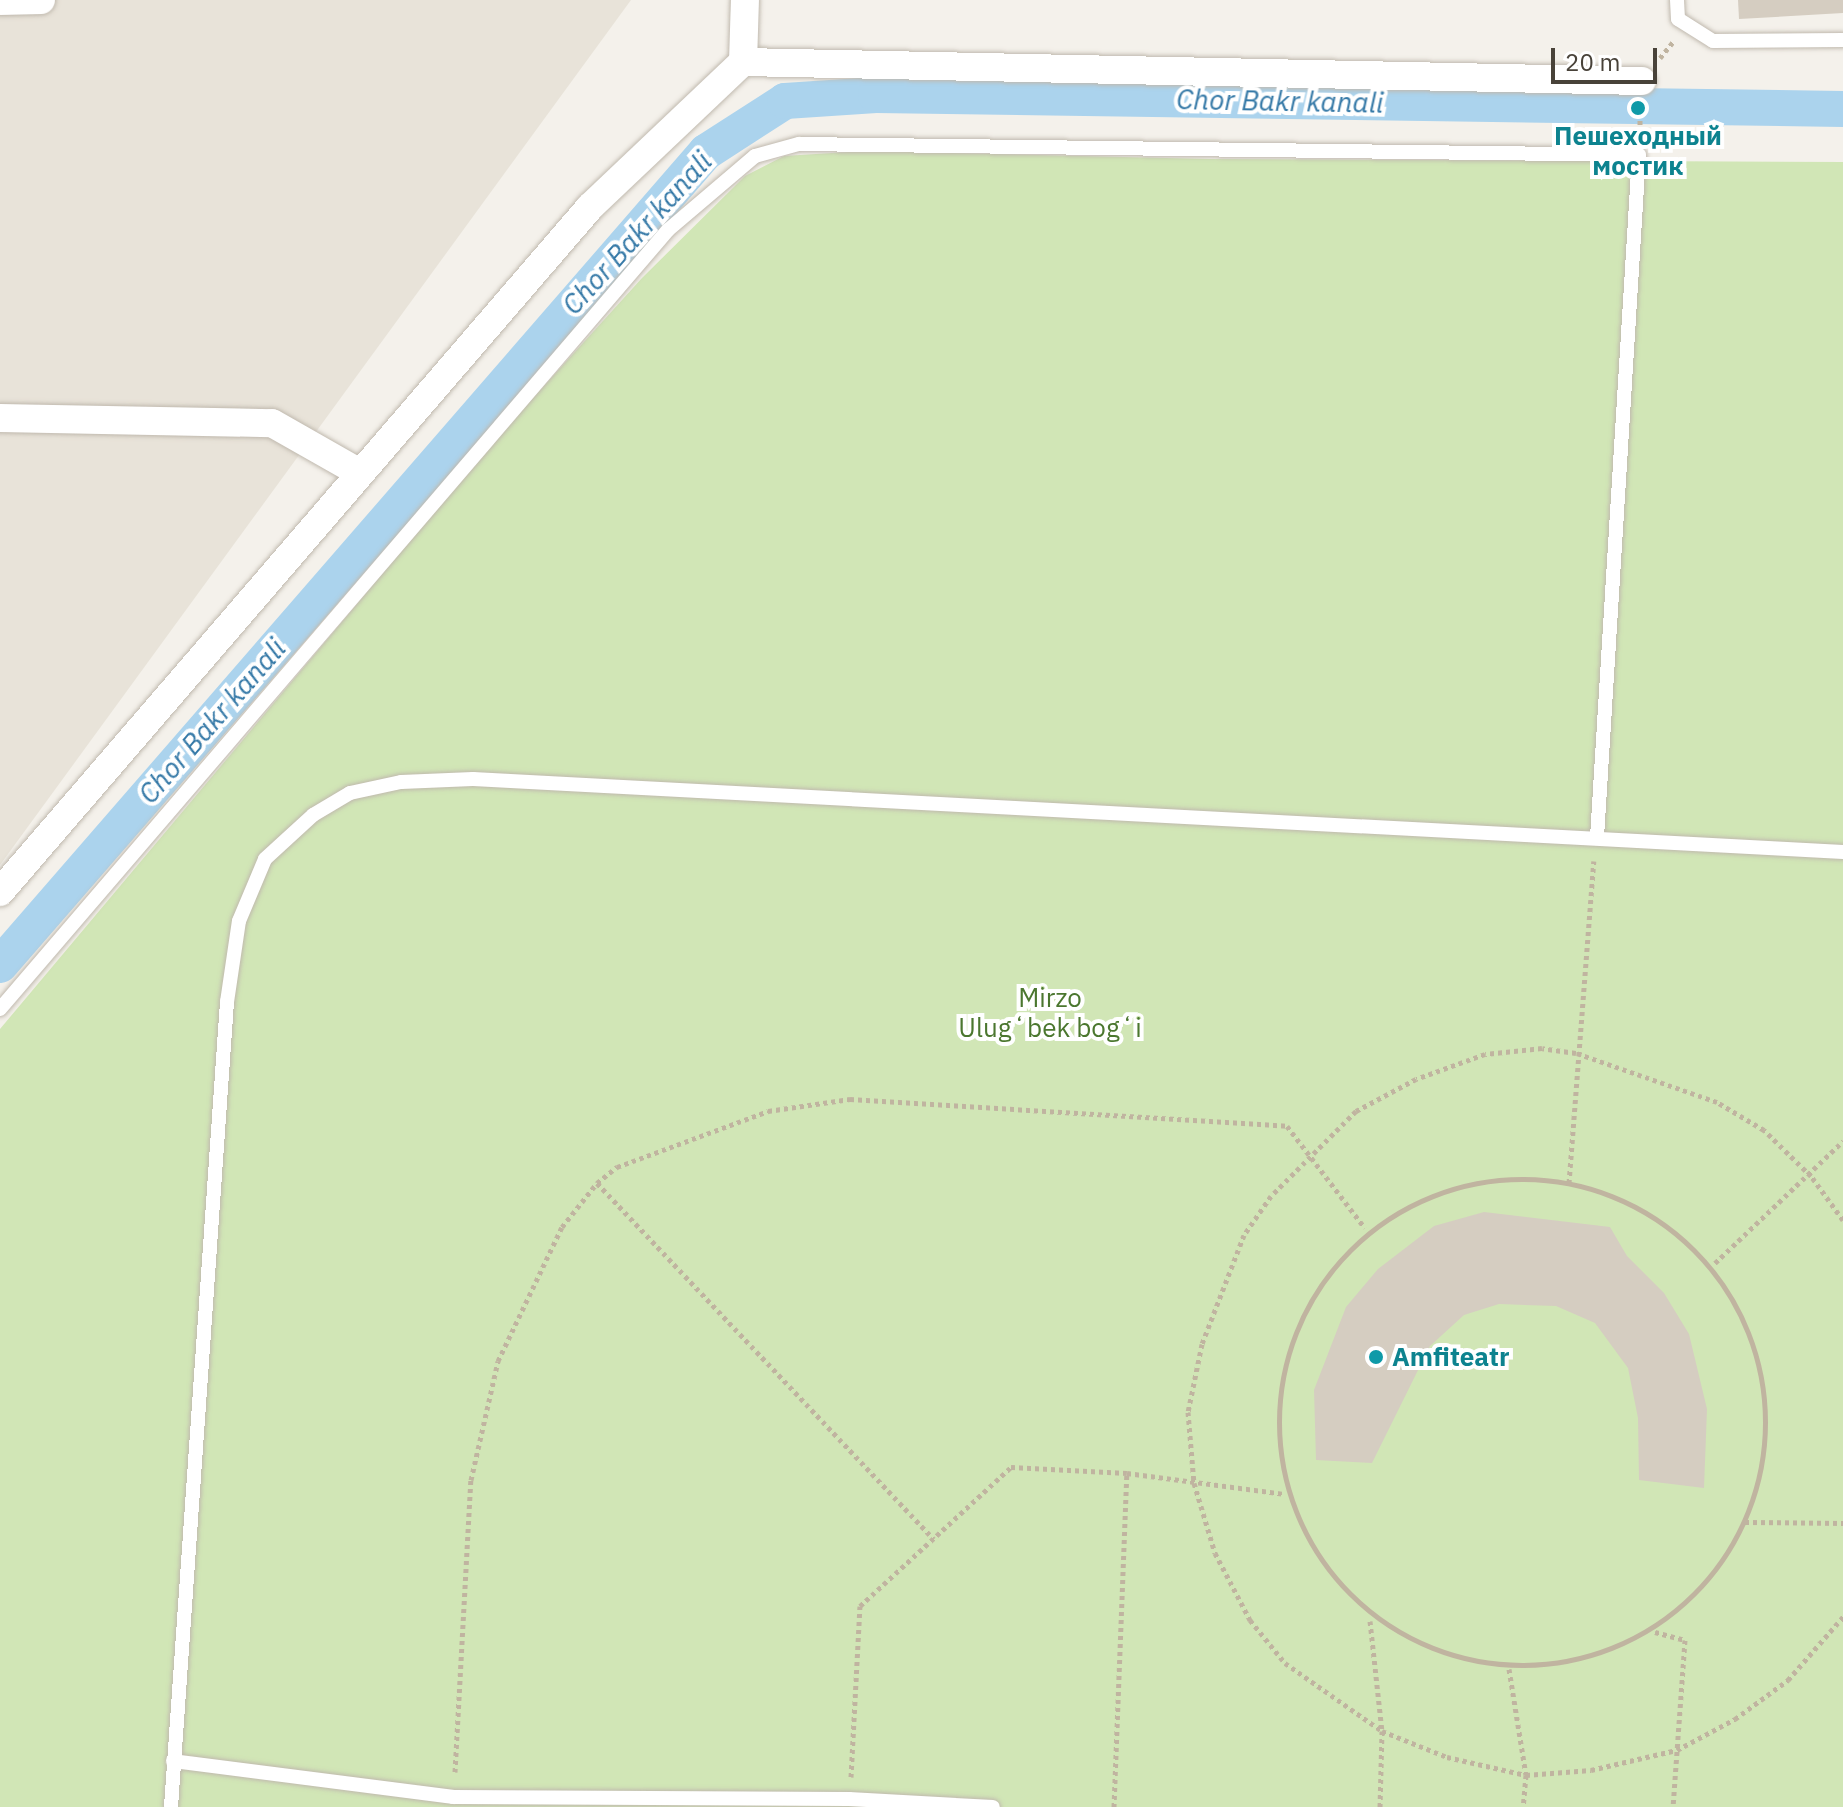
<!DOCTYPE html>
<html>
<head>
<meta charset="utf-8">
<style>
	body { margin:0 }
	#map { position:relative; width:1843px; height:1807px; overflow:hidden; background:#f4f1eb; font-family:"IBM Plex Sans",sans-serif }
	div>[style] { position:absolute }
	.residential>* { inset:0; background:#e8e3d9 }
	.green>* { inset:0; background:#d1e6b6 }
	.canal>* { height:36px; margin:-18px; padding:0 18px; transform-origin:18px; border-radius:18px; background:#abd3ed }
	.building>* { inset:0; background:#d5cdc1 }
	.path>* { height:5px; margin-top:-2.5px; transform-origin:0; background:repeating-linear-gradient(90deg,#c0b4a0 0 4px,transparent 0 8px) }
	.path>.ring { margin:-2.5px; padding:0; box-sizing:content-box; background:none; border:5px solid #c0b4a0; border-radius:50% }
	.roads { filter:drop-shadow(0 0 2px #c0b9ae) drop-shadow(0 0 2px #c0b9ae) }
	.lane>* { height:14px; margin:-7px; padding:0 7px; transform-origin:7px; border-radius:7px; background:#fff }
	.street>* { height:28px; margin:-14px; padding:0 14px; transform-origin:14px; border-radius:14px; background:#fff }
	.dots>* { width:22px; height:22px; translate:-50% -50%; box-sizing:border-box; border:4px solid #fff; border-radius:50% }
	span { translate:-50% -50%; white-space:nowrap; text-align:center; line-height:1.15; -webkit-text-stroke:8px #fff; paint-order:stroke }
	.culture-label { font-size:26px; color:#0d838f; font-weight:700 }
	.left { translate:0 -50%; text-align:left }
	.park-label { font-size:26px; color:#4b772f }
	.water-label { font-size:28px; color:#3579a7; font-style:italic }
	.scale { position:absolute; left:1551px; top:48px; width:106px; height:36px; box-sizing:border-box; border:4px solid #484239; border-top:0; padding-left:10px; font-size:24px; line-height:28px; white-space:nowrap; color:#484239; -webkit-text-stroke:6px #fff; paint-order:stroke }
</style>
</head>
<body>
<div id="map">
	<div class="residential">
		<i style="clip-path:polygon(0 0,631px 0,0 865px)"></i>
	</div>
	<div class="green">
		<i style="clip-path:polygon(864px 151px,1209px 159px,1843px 162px,1843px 1807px,0 1807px,0 1029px,493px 442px,642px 278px,745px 176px,784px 156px)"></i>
	</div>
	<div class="canal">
		<i style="left:0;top:965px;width:1077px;rotate:-49.03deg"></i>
		<i style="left:706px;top:152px;width:94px;rotate:-32.8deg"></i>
		<i style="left:785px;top:101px;width:91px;rotate:-3.8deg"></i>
		<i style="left:876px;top:95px;width:967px;rotate:0.83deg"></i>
	</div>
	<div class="building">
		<i style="clip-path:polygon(1738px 0,1843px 0,1843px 13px,1739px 19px)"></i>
		<i style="clip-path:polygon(1484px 1212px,1610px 1227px,1627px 1256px,1664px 1293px,1689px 1334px,1707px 1409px,1704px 1488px,1639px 1480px,1638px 1418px,1628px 1368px,1595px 1323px,1556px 1306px,1499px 1304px,1464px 1315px,1430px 1346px,1372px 1463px,1316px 1460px,1314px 1390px,1346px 1307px,1378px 1269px,1434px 1226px)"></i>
	</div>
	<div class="path">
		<i style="left:1660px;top:58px;width:22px;rotate:-51deg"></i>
		<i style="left:1640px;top:132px;width:22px;rotate:-90deg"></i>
		<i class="ring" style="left:1279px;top:1179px;width:481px;height:481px"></i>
		<i style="left:597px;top:1183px;width:490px;rotate:46.6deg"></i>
		<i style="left:1569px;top:1183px;width:323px;rotate:-85.6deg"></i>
		<i style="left:1843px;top:1220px;width:54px;rotate:-126deg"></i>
		<i style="left:1811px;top:1176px;width:66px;rotate:-135.6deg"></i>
		<i style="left:1764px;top:1130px;width:55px;rotate:-149.2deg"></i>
		<i style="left:1717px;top:1102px;width:149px;rotate:-160.8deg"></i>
		<i style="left:1576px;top:1053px;width:34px;rotate:-172deg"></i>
		<i style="left:1542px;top:1048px;width:57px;rotate:174deg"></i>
		<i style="left:1485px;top:1054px;width:73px;rotate:160.1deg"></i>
		<i style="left:1416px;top:1079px;width:68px;rotate:151.9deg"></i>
		<i style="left:1356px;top:1111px;width:120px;rotate:135deg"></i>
		<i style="left:1271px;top:1196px;width:47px;rotate:124.7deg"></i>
		<i style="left:1244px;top:1235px;width:117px;rotate:111.1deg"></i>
		<i style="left:1202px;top:1344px;width:69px;rotate:101.6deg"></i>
		<i style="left:1188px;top:1412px;width:71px;rotate:85.2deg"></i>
		<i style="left:1194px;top:1483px;width:73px;rotate:73.3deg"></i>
		<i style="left:1215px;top:1553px;width:76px;rotate:62.4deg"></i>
		<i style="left:1250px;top:1620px;width:55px;rotate:50.9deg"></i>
		<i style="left:1285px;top:1663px;width:118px;rotate:35deg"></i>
		<i style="left:1382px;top:1731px;width:70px;rotate:21.8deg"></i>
		<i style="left:1447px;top:1757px;width:81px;rotate:12.8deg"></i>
		<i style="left:1526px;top:1775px;width:65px;rotate:-4.4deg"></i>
		<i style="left:1591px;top:1770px;width:88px;rotate:-13.1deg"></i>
		<i style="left:1677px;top:1750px;width:66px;rotate:-28.1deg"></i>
		<i style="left:1735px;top:1719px;width:66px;rotate:-36.3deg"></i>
		<i style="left:1788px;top:1680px;width:84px;rotate:-48.9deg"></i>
		<i style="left:1715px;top:1263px;width:177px;rotate:-43.6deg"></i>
		<i style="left:1745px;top:1522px;width:98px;rotate:0.6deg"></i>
		<i style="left:1370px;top:1621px;width:111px;rotate:83.8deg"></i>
		<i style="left:1382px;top:1731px;width:76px;rotate:91.5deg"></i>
		<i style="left:1655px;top:1632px;width:31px;rotate:15deg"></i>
		<i style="left:1685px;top:1640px;width:167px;rotate:94.1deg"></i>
		<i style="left:1509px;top:1669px;width:107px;rotate:80.9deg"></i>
		<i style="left:1526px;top:1775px;width:32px;rotate:95deg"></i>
		<i style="left:455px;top:1772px;width:292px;rotate:-86.9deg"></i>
		<i style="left:471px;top:1480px;width:122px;rotate:-77.2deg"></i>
		<i style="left:498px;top:1361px;width:148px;rotate:-64.5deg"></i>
		<i style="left:562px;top:1227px;width:56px;rotate:-51.5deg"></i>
		<i style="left:597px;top:1183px;width:26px;rotate:-39deg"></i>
		<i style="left:617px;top:1167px;width:161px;rotate:-20.3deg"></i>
		<i style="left:768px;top:1111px;width:83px;rotate:-8.3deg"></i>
		<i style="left:850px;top:1099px;width:438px;rotate:3.5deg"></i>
		<i style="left:1287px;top:1126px;width:128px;rotate:52.6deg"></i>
		<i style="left:851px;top:1777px;width:171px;rotate:-87deg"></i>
		<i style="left:860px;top:1606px;width:205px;rotate:-42.6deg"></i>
		<i style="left:1011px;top:1467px;width:116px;rotate:3deg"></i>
		<i style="left:1127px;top:1473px;width:158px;rotate:7.6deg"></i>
		<i style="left:1114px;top:1807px;width:334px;rotate:-87.8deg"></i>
	</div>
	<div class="roads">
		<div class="lane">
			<i style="left:1677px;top:0;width:19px;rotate:87deg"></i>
			<i style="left:1678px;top:19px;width:41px;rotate:32.2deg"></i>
			<i style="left:1713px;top:41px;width:130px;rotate:-0.4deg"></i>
			<i style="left:0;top:1009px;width:1026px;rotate:-49.39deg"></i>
			<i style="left:668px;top:230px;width:114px;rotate:-40.4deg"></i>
			<i style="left:755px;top:156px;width:46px;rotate:-15.3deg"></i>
			<i style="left:799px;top:144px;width:840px;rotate:0.75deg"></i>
			<i style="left:1639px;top:155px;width:684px;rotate:93.52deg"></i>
			<i style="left:173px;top:1761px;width:282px;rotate:7.3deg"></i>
			<i style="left:453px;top:1797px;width:396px;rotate:0.3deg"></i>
			<i style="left:849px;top:1799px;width:144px;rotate:3.2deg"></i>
			<i style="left:171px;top:1807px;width:807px;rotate:-86.02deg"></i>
			<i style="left:227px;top:1002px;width:82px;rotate:-81.6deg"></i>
			<i style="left:239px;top:921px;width:67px;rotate:-67.2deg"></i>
			<i style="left:265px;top:859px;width:65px;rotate:-42.5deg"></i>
			<i style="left:313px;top:815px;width:43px;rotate:-30.7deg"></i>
			<i style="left:350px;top:793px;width:52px;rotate:-12.2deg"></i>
			<i style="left:401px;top:782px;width:72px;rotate:-2.4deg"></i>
			<i style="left:473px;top:779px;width:1372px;rotate:3.05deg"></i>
		</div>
		<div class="street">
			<i style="left:0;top:1px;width:41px;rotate:-1.4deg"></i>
			<i style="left:743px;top:62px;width:62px;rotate:-88.2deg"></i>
			<i style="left:0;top:418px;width:272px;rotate:1.1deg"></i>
			<i style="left:272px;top:423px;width:101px;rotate:29.6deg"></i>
			<i style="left:0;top:892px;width:904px;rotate:-49.26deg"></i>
			<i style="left:590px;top:207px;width:211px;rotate:-43.5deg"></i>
			<i style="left:743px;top:62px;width:899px;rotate:1.21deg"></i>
		</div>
	</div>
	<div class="dots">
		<i style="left:1638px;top:108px;background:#0f9aa8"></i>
		<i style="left:1376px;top:1357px;background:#0f9aa8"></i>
	</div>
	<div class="culture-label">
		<span style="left:1638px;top:151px">Пешеходный<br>мостик</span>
		<span class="left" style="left:1392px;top:1357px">Amfiteatr</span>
	</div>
	<div class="park-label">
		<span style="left:1050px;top:1013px">Mirzo<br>Ulugʻbek bogʻi</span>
	</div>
	<div class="water-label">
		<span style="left:1280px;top:101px;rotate:1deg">Chor Bakr kanali</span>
		<span style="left:637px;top:233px;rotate:-48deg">Chor Bakr kanali</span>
		<span style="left:212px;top:721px;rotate:-49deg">Chor Bakr kanali</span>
	</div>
	<div class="scale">20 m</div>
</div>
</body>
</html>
